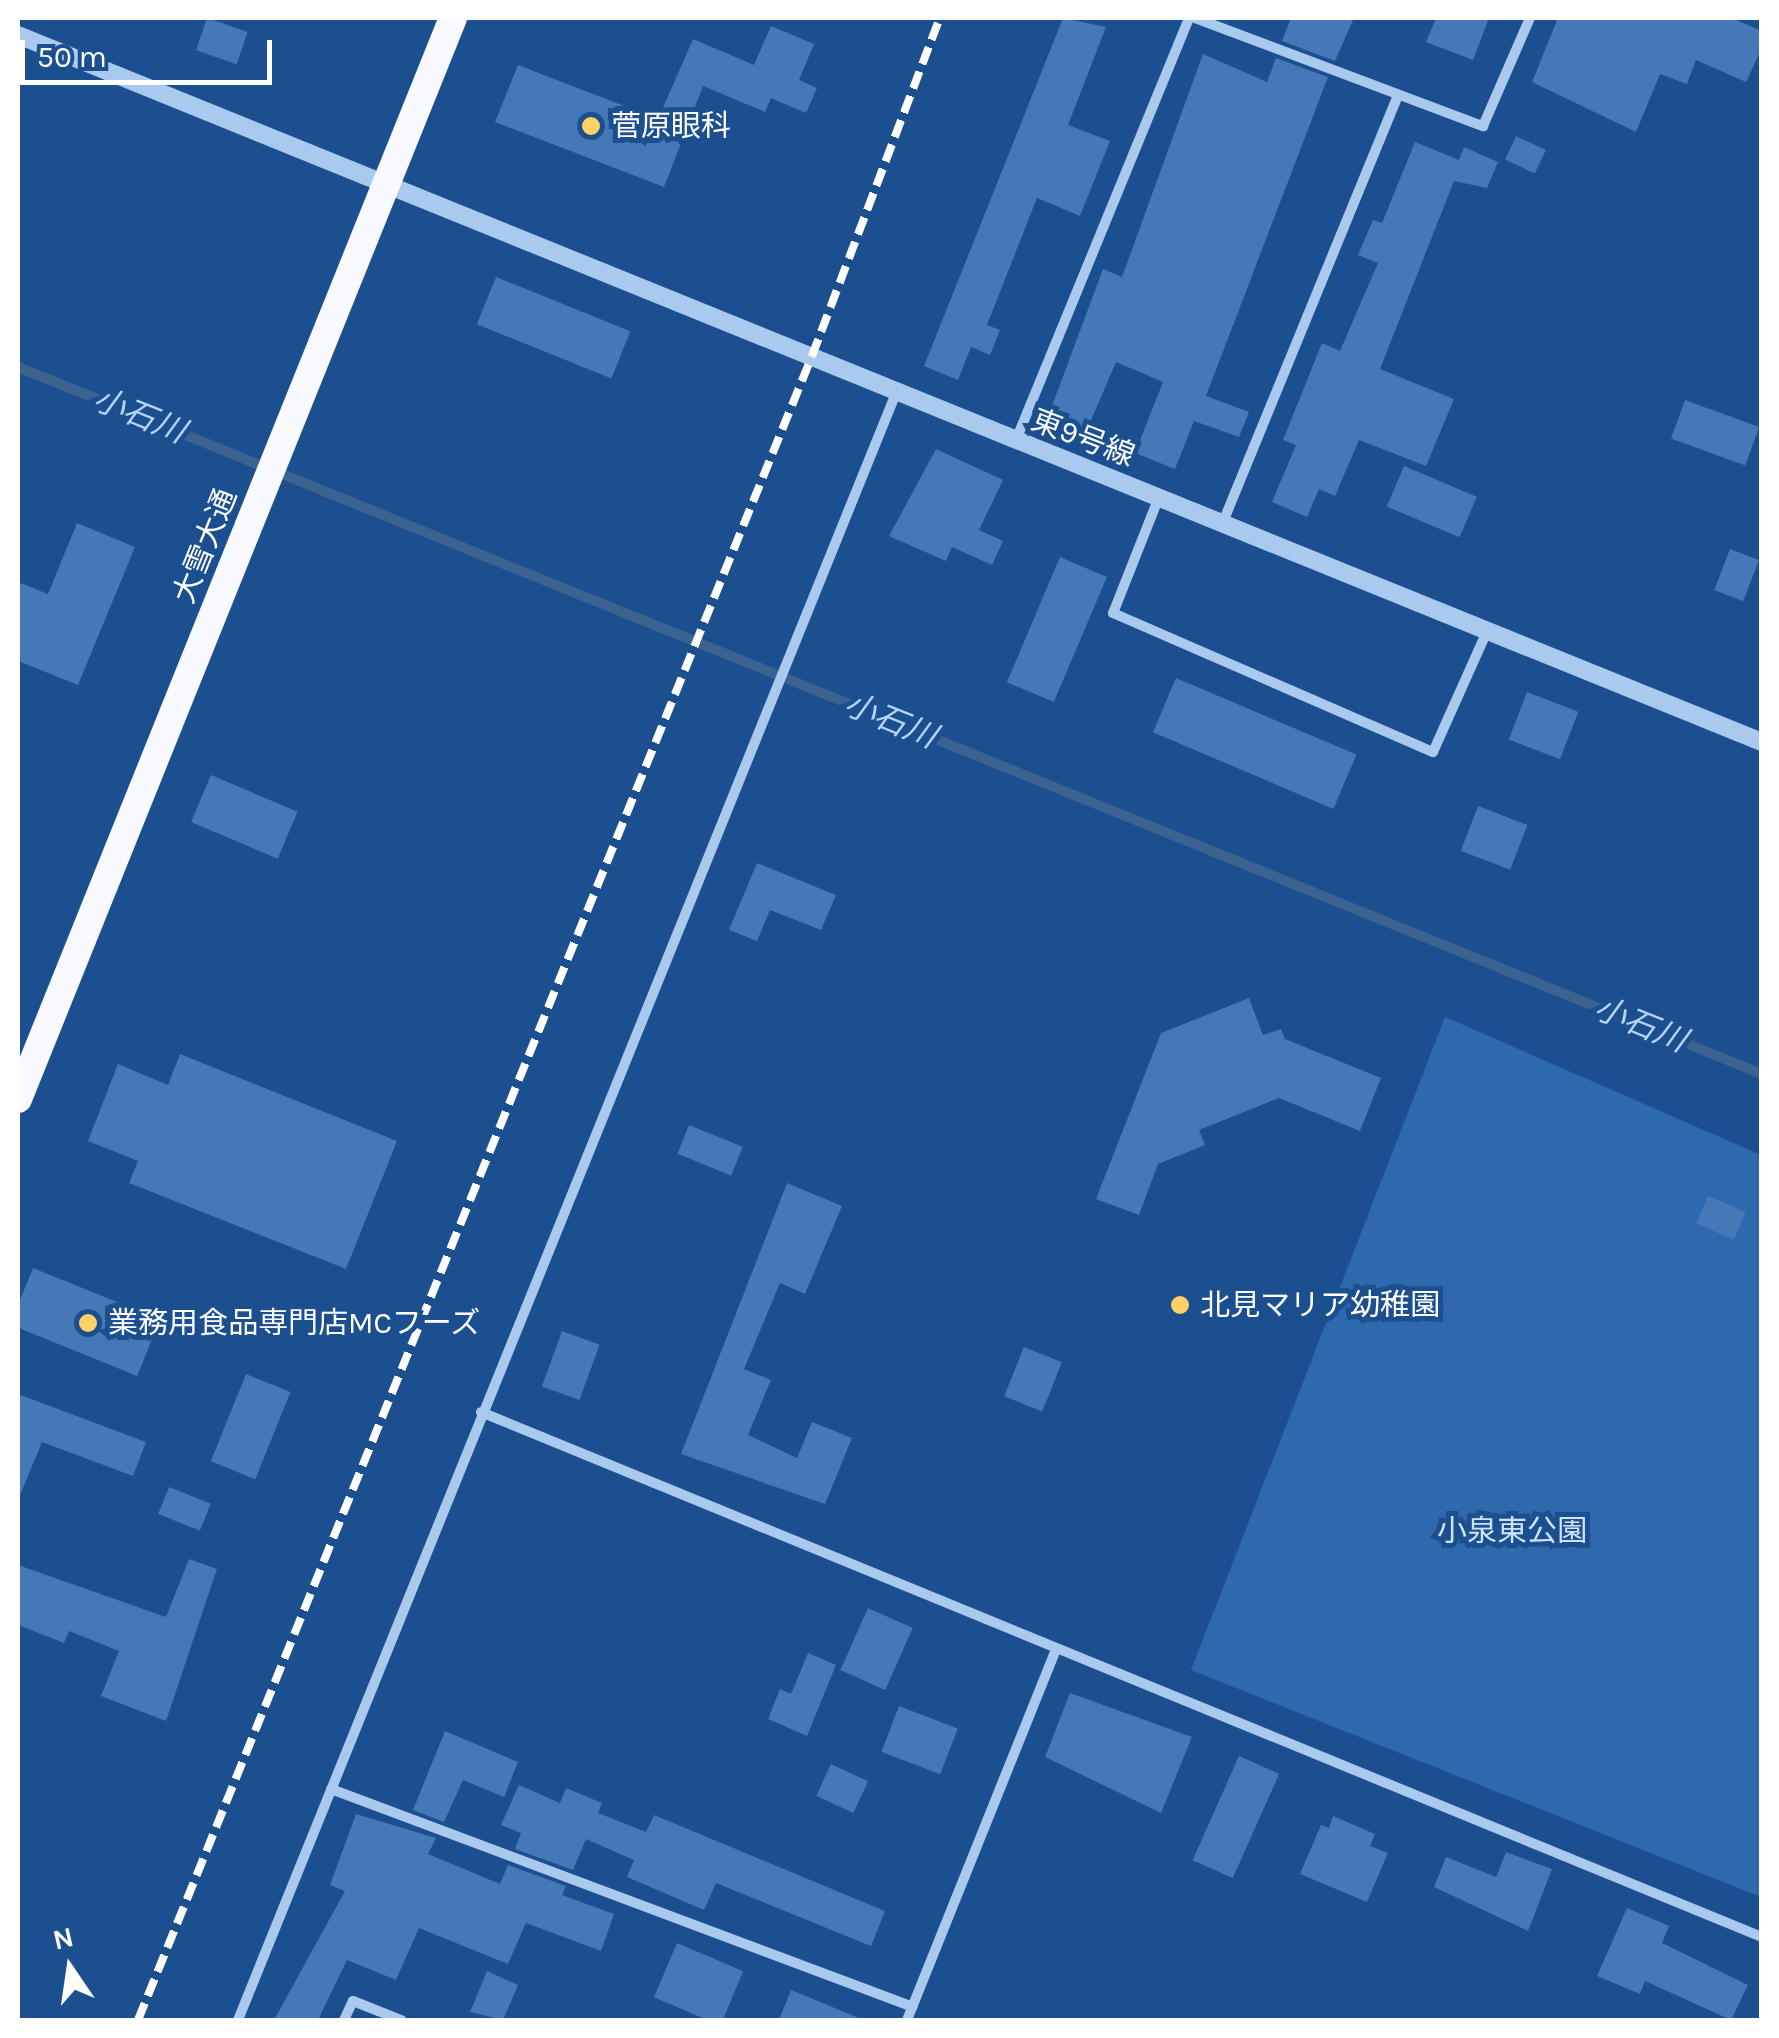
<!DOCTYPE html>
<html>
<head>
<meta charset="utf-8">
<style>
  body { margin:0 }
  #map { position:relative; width:1779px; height:2038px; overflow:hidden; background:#1b4f8f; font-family:Karla,"Noto Sans JP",sans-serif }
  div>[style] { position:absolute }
  .green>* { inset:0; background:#2e69ad }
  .stream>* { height:10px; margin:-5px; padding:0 5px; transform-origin:5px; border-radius:5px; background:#3c6290 }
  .building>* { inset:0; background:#4478b7; transform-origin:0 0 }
  .minor>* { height:10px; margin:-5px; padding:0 5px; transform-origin:5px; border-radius:5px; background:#a9c9ee }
  .tertiary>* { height:18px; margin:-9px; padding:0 9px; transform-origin:9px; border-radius:9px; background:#a9c9ee }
  .trunk>* { height:28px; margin:-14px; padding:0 14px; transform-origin:14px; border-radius:14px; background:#f8faff }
  .rail>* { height:8px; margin-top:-4px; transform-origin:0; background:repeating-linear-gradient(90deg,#fff 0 18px,transparent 0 26px) }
  .dots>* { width:28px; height:28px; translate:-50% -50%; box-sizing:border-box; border:5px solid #1b4f8f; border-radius:50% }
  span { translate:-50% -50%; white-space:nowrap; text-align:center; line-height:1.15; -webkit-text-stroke:10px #1b4f8f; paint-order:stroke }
  .poi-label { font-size:30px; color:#fff }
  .left { translate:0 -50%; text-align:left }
  .street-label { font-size:30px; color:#fff }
  .park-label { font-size:30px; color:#cfe3fa }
  .water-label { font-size:32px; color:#b5d3f5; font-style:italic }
  .frame { position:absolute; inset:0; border:20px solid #fff; pointer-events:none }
  .north { position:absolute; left:20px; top:1918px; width:100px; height:100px; -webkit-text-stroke:8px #1b4f8f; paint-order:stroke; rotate:347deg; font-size:28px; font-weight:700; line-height:40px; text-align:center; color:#fff }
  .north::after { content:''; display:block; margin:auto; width:35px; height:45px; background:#fff; clip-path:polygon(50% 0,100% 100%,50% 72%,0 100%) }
  .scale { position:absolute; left:20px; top:40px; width:252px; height:45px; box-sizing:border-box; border:5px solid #fff; border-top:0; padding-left:12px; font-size:30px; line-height:35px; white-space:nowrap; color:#fff; -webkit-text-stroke:8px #1b4f8f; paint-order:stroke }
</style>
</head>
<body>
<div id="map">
  <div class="green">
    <div style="clip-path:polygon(1445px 1017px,1761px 1155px,1761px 1897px,1191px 1670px)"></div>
  </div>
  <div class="stream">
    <div style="left:18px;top:367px;width:1882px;rotate:22.07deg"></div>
  </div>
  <div class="building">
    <div style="left:207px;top:18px;width:43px;height:34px;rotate:19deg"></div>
    <div style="clip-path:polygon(1063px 18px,1106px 27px,1068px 125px,1110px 141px,1080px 216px,1037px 198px,987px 325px,1000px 330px,990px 355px,971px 347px,958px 380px,924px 366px)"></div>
    <div style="clip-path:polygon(1291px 18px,1354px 18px,1335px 61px,1282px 41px)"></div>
    <div style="clip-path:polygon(1436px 18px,1489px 18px,1473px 60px,1426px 42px)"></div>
    <div style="clip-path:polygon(1558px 18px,1736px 20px,1762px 31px,1762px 48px,1746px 82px,1696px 60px,1687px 84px,1660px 74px,1636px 132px,1532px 82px)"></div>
    <div style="clip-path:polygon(771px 26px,814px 44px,799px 80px,817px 88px,806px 113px,771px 98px,765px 112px,703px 86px,664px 187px,495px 122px,518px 65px,658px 119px,693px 39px,754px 65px)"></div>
    <div style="clip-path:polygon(1203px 54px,1267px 82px,1276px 58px,1328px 77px,1206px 396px,1249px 412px,1239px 437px,1194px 421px,1175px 469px,1135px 453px,1163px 382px,1116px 362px,1087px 430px,1049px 414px,1103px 269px,1122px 277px)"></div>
    <div style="left:1516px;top:136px;width:33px;height:26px;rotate:25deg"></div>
    <div style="clip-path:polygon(1415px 142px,1459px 160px,1464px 147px,1498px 162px,1487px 188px,1454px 181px,1380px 369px,1454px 399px,1426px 466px,1359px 440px,1335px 496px,1319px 489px,1307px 517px,1272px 502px,1296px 445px,1283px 440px,1322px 343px,1340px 351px,1378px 263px,1358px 255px,1373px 220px,1382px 223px)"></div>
    <div style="left:496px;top:277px;width:145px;height:51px;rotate:22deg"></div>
    <div style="left:1685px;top:400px;width:79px;height:41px;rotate:20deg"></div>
    <div style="clip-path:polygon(936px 449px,1003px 480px,979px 530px,1003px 541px,992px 565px,952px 547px,946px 561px,889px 536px)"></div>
    <div style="left:1404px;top:466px;width:79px;height:44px;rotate:23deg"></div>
    <div style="clip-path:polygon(77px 523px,135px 547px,78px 685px,18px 661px,18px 582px,48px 594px)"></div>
    <div style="left:1730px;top:549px;width:31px;height:44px;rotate:21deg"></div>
    <div style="left:1060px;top:557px;width:51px;height:136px;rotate:23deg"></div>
    <div style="left:1176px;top:678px;width:196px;height:59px;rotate:23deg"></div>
    <div style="left:1527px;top:692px;width:55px;height:51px;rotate:21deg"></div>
    <div style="left:211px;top:775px;width:94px;height:51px;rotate:23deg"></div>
    <div style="left:1478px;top:806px;width:53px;height:48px;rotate:21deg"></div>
    <div style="clip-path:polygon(757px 863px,836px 895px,821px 930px,770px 910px,757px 941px,729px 930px)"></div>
    <div style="clip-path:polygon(1249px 998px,1263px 1035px,1281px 1029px,1285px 1039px,1381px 1078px,1360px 1131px,1279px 1098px,1199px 1130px,1205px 1145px,1158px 1164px,1139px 1215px,1096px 1199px,1161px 1033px)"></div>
    <div style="clip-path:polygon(180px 1054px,397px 1141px,346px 1269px,129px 1183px,138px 1161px,88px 1141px,118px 1064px,168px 1085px)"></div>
    <div style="left:689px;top:1125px;width:58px;height:31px;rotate:22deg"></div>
    <div style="clip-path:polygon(787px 1183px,842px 1206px,805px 1294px,780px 1283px,744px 1369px,771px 1380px,748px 1435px,797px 1458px,812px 1422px,852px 1438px,825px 1504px,681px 1454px)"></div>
    <div style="left:1708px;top:1196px;width:41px;height:30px;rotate:23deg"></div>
    <div style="left:33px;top:1268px;width:137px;height:61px;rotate:22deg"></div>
    <div style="left:562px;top:1331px;width:40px;height:59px;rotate:20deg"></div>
    <div style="left:1024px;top:1347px;width:41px;height:53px;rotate:22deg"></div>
    <div style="left:246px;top:1374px;width:48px;height:94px;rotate:22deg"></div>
    <div style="clip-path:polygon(18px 1394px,146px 1442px,133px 1476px,42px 1442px,18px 1500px)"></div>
    <div style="left:169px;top:1487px;width:45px;height:29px;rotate:22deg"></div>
    <div style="clip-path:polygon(189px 1559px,217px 1569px,166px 1721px,101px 1696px,119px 1651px,69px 1631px,64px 1643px,18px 1625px,18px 1565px,166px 1617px)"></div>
    <div style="left:868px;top:1608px;width:49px;height:68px;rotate:24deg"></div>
    <div style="clip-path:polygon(808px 1653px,836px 1665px,807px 1736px,768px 1719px,780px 1689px,791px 1694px)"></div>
    <div style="clip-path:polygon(1070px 1693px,1192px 1737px,1161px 1813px,1045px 1757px)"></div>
    <div style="left:899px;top:1706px;width:63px;height:49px;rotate:21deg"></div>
    <div style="clip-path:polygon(445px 1731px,518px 1762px,504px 1797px,463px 1780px,444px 1822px,413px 1810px)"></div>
    <div style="left:1239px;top:1756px;width:44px;height:114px;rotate:24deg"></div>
    <div style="left:831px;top:1764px;width:41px;height:35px;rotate:25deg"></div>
    <div style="clip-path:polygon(519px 1785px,560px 1803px,566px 1788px,602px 1803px,598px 1813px,646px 1832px,654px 1815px,885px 1911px,871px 1946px,716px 1883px,704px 1910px,627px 1877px,634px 1860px,586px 1839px,573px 1870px,515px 1849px,521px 1833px,501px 1825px)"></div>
    <div style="clip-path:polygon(356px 1814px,436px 1838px,428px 1854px,500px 1884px,508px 1865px,566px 1886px,562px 1895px,614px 1914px,601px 1951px,526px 1923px,508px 1964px,419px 1928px,396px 1980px,347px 1960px,318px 2020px,274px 2020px,345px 1891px,330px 1885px)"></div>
    <div style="clip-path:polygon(1333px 1816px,1375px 1834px,1370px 1846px,1388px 1853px,1367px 1902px,1300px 1874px,1321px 1825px,1329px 1828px)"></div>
    <div style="clip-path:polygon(1506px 1852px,1552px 1869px,1528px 1931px,1434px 1887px,1446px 1857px,1496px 1877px)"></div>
    <div style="clip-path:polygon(1627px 1908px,1669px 1926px,1662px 1943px,1748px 1985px,1731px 2020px,1645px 1981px,1640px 1994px,1597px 1976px)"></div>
    <div style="left:677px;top:1943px;width:72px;height:59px;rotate:23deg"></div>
    <div style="clip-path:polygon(487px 1971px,518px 1985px,503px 2020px,470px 2012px)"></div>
    <div style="clip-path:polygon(791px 1990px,864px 2020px,779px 2020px)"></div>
  </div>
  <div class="minor">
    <div style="left:1195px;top:18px;width:308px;rotate:20.6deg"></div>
    <div style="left:1483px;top:126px;width:118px;rotate:-66.5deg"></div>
    <div style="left:1016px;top:440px;width:456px;rotate:-67.7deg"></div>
    <div style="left:1159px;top:497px;width:125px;rotate:111.6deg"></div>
    <div style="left:1113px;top:613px;width:349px;rotate:23.5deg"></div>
    <div style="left:1433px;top:752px;width:133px;rotate:-65.9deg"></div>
    <div style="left:1223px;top:522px;width:461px;rotate:-67.7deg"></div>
    <div style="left:481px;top:1412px;width:1384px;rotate:22.29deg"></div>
    <div style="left:331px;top:1789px;width:621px;rotate:20.53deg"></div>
    <div style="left:238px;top:2020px;width:1755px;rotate:-67.98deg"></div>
    <div style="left:344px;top:2020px;width:21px;rotate:-65deg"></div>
    <div style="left:353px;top:2001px;width:52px;rotate:21.6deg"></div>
    <div style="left:907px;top:2020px;width:400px;rotate:-68.1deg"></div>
  </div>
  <div class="tertiary">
    <div style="left:18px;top:35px;width:1882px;rotate:22.07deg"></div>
  </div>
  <div class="trunk">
    <div style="left:18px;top:1099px;width:1165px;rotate:-68.08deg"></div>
  </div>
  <div class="rail">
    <div style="left:138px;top:2020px;width:1795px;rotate:-67.95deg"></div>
    <div style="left:812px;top:356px;width:361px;rotate:-69.3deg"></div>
  </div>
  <div class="dots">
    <div style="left:591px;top:126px;background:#ffd166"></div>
    <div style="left:1180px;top:1305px;background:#ffd166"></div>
    <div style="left:88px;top:1323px;background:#ffd166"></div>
  </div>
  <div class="poi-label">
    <span class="left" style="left:611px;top:126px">菅原眼科</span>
    <span class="left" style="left:1200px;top:1305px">北見マリア幼稚園</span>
    <span class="left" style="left:108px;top:1323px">業務用食品専門店MCフーズ</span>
  </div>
  <div class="street-label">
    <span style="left:1083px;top:438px;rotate:21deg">東9号線</span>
    <span style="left:205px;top:546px;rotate:-68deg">大雪大通</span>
  </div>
  <div class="park-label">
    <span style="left:1512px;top:1531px">小泉東公園</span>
  </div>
  <div class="water-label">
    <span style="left:139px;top:416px;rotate:22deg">小石川</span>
    <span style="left:890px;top:721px;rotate:22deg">小石川</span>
    <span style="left:1640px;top:1025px;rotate:22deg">小石川</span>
  </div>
  <div class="frame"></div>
  <div class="north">N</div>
  <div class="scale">50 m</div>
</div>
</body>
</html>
